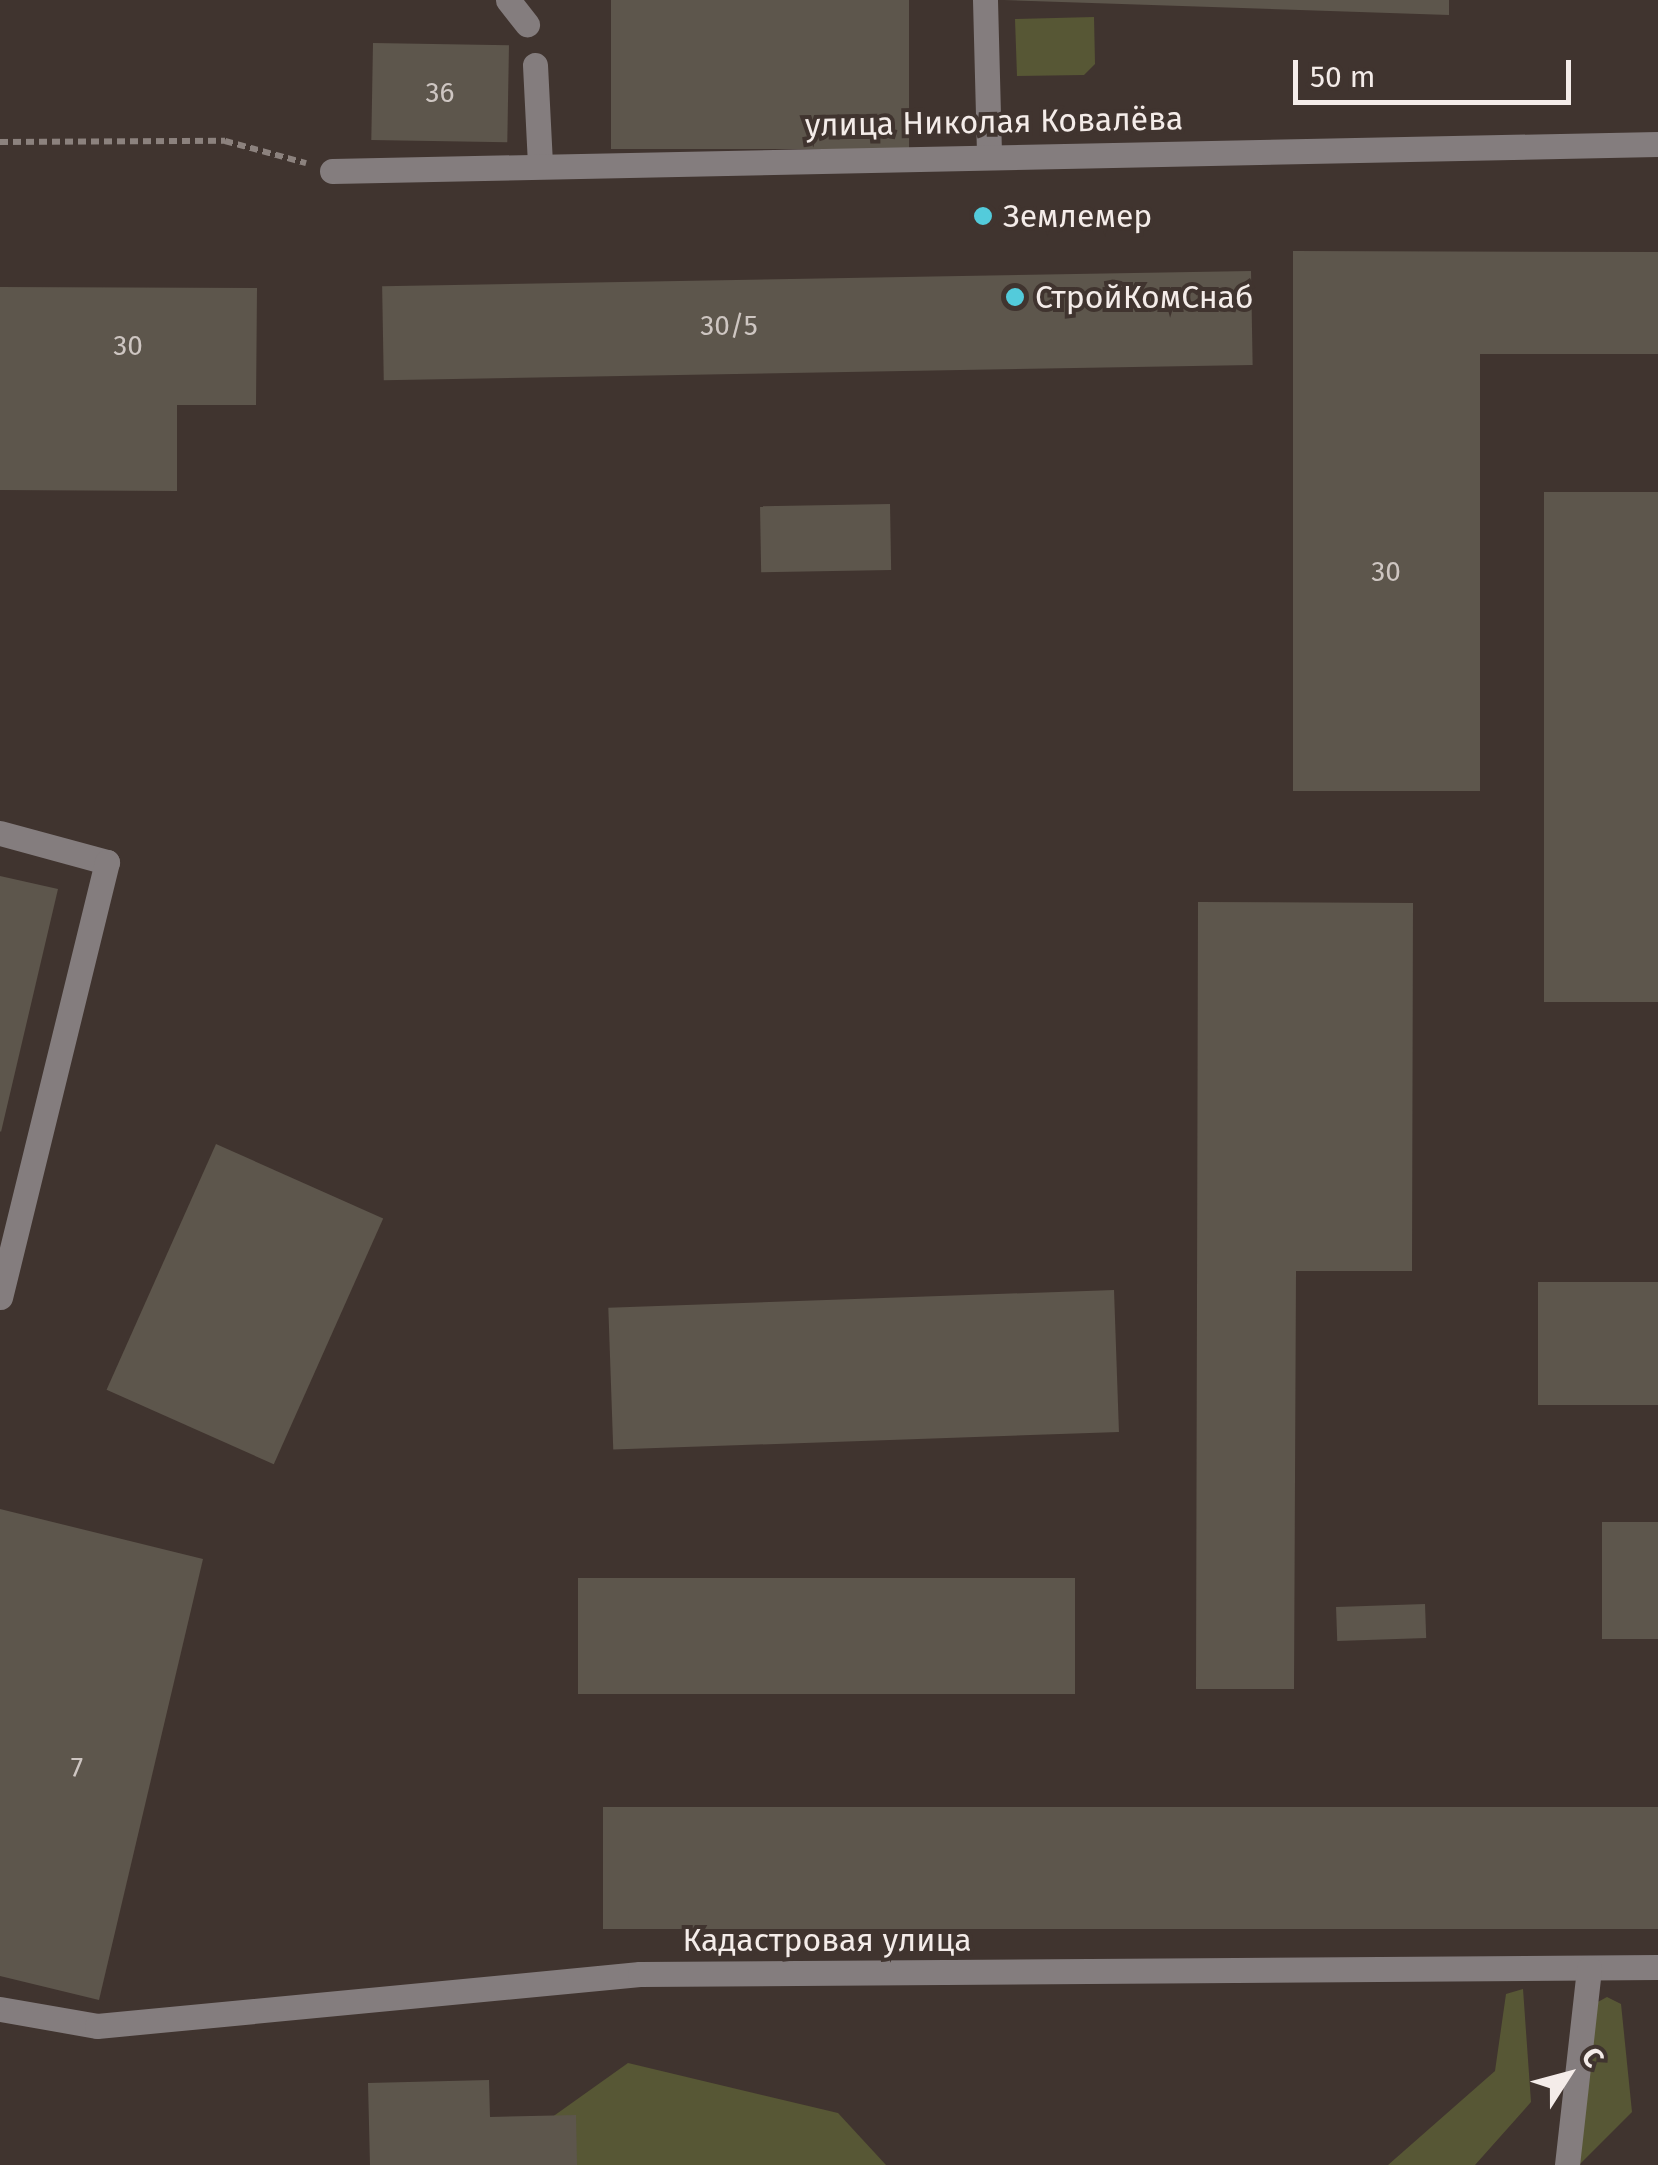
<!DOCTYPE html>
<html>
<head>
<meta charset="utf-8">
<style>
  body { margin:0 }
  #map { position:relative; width:1658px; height:2165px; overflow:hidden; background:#40342f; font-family:"Fira Sans",sans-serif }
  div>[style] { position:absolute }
  .green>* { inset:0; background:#575735 }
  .building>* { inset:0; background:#5d564c; transform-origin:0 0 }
  .path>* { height:6px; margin-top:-3px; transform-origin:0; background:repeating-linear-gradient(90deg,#8c827e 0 8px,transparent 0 13px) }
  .minor>* { height:25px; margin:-12.5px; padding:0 12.5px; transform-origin:12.5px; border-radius:12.5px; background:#847d7e }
  .dots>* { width:28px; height:28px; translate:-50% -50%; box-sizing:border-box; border:5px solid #40342f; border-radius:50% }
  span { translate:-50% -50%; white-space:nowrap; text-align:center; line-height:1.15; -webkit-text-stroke:8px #40342f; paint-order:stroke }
  .number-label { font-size:28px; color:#cec6c2 }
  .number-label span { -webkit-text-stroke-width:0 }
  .street-label { font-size:32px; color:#f4ece9 }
  .poi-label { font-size:32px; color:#f4ece9 }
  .left { translate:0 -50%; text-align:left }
  .north { position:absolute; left:1518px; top:2025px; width:100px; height:100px; -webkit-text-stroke:8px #40342f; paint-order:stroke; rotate:54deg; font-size:28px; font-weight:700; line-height:40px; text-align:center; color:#f4ece9 }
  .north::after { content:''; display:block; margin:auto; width:35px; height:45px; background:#f4ece9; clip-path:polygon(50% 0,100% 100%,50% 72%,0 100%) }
  .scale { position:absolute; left:1293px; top:60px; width:278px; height:45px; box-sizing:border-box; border:5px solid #f4ece9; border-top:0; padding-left:12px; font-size:30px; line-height:35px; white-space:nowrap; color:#f4ece9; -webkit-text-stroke:8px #40342f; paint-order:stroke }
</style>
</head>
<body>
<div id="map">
  <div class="green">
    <div style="clip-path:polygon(1094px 17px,1095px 64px,1084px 75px,1017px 76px,1015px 19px)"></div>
    <div style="clip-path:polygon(1523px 1989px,1531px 2102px,1475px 2165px,1388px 2165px,1495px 2071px,1506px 1994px)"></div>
    <div style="clip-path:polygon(1607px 1997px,1621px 2004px,1632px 2112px,1579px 2165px,1594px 2004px)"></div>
    <div style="clip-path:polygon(628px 2063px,838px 2113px,886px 2165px,485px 2165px)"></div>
  </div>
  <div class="building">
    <div style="left:611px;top:0;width:298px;height:149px"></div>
    <div style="clip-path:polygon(1004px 0,1449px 0,1449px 15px)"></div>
    <div style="left:373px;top:43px;width:136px;height:97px;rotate:1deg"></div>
    <div style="clip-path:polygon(1293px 251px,1658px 252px,1658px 354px,1480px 354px,1480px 791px,1293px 791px)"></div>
    <div style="left:1251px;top:271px;width:94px;height:869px;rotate:89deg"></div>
    <div style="clip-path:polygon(0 287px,257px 288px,256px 405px,177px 405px,177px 491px,0 490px)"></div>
    <div style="left:1544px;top:492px;width:114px;height:510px"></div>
    <div style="left:890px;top:504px;width:66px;height:130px;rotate:89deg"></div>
    <div style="clip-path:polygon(0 876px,58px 889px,1px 1132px,0 1131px)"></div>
    <div style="clip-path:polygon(1198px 902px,1413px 903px,1412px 1271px,1296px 1271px,1294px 1689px,1196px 1689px)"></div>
    <div style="left:216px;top:1144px;width:183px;height:269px;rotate:24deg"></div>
    <div style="left:1658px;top:1282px;width:123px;height:120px;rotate:90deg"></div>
    <div style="left:1114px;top:1290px;width:142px;height:506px;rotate:88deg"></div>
    <div style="clip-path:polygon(0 1509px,203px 1559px,99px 2000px,0 1976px)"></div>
    <div style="left:1602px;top:1522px;width:56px;height:117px"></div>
    <div style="left:1075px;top:1578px;width:116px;height:497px;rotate:90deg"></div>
    <div style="left:1425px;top:1604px;width:34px;height:89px;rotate:88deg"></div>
    <div style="left:603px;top:1807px;width:1055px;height:122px"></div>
    <div style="clip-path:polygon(489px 2080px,490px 2117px,576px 2115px,577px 2165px,370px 2165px,368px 2083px)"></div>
  </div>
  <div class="path">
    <div style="left:0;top:142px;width:225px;rotate:-0.3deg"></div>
    <div style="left:225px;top:141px;width:84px;rotate:15.2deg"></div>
  </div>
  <div class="minor">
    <div style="left:508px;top:0;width:31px;rotate:52deg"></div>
    <div style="left:985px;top:0;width:155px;rotate:88.5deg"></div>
    <div style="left:535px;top:65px;width:100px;rotate:87.1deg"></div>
    <div style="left:332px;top:171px;width:1326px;rotate:-1.17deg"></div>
    <div style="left:0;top:833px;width:111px;rotate:15.2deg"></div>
    <div style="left:107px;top:862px;width:448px;rotate:103.8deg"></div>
    <div style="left:0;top:2009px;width:98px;rotate:9.9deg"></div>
    <div style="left:97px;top:2026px;width:545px;rotate:-5.47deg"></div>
    <div style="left:640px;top:1974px;width:1018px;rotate:-0.39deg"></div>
    <div style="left:1567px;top:2165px;width:198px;rotate:-83.6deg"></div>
  </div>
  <div class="dots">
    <div style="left:983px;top:216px;background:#53cbdb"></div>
    <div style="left:1015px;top:297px;background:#53cbdb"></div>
  </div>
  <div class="number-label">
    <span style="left:440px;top:93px">36</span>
    <span style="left:729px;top:326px">30/5</span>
    <span style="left:128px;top:346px">30</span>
    <span style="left:1386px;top:572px">30</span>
    <span style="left:77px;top:1768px">7</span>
  </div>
  <div class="street-label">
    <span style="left:994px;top:122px;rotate:-1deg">улица Николая Ковалёва</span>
    <span style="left:827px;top:1940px">Кадастровая улица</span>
  </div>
  <div class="poi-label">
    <span class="left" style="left:1003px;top:216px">Землемер</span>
    <span class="left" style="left:1035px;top:297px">СтройКомСнаб</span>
  </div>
  <div class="north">С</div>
  <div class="scale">50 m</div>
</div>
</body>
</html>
